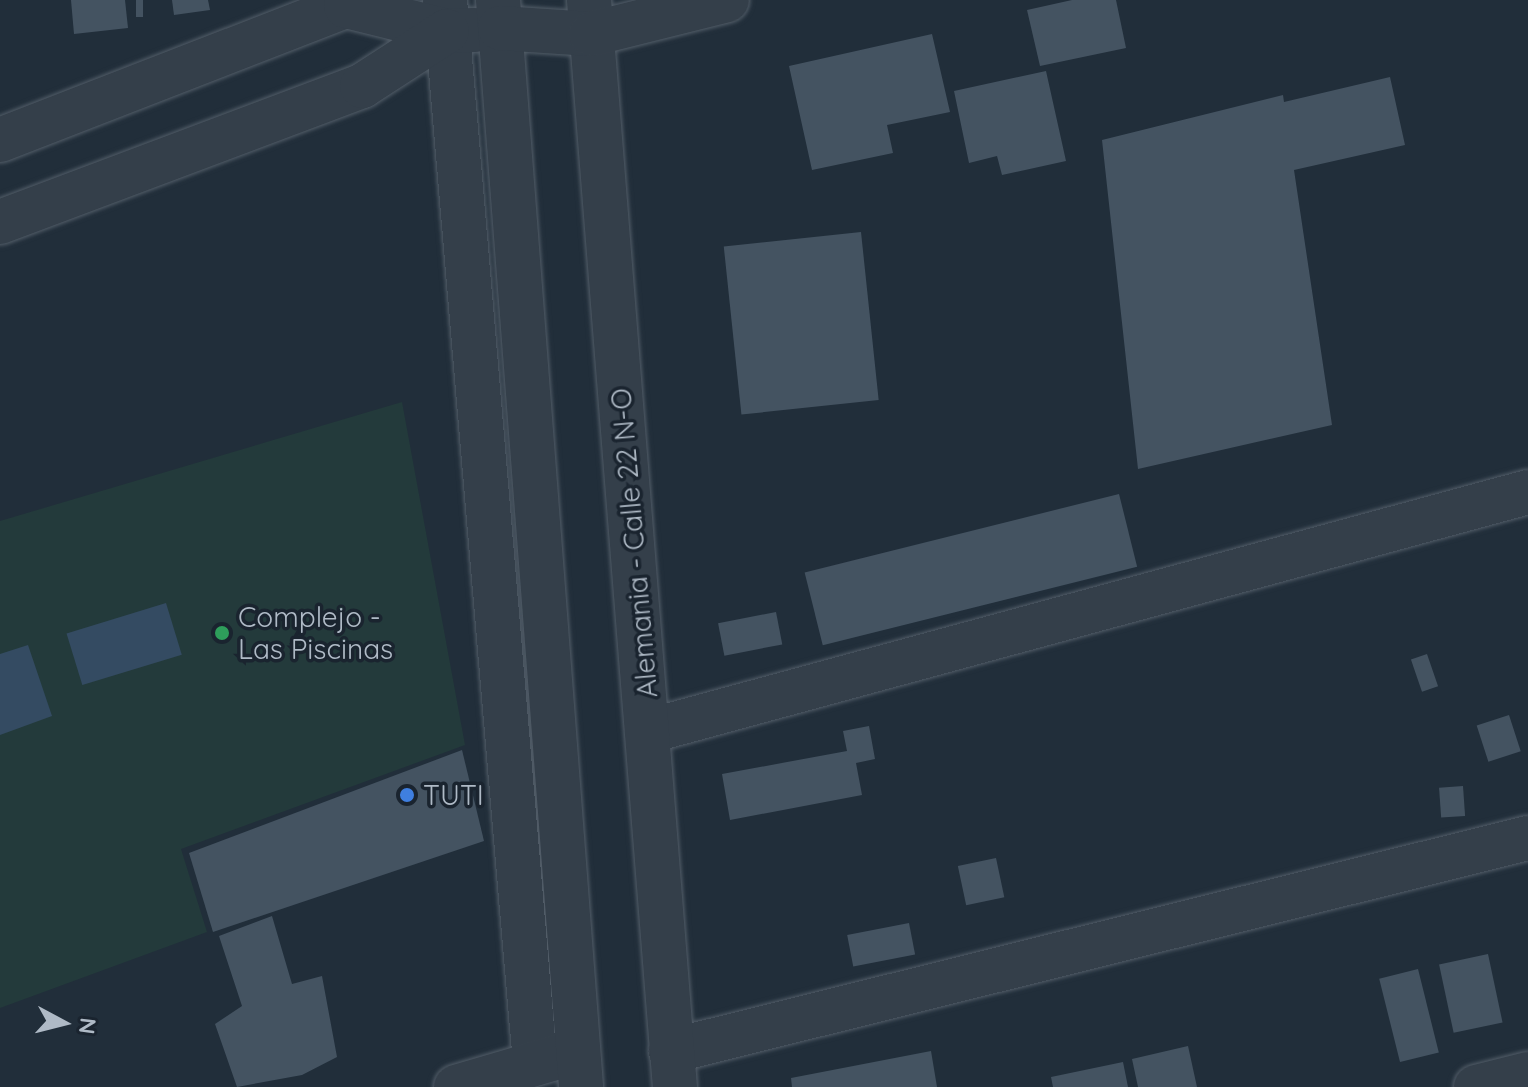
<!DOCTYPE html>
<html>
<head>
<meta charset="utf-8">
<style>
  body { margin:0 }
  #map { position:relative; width:1528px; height:1087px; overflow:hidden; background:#212e3a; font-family:Quicksand,sans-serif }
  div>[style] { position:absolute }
  .green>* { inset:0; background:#233a3b }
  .water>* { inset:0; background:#344b62; transform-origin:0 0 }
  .building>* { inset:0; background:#445361; transform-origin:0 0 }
  .roads { filter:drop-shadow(0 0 2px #525d68) drop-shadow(0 0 2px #525d68) }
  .minor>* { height:44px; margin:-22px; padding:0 22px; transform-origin:22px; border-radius:22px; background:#343f4a }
  .tertiary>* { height:44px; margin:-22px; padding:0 22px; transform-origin:22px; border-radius:22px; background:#343f4a }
  .dots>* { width:22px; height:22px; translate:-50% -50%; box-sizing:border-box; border:4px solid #1a242f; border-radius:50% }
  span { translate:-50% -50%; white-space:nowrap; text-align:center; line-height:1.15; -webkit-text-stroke:7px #1a242f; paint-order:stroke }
  .street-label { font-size:28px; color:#afbac6 }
  .poi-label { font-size:28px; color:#afbac6 }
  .left { translate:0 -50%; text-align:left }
  .north { position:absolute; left:24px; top:983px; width:80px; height:80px; -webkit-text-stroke:6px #1a242f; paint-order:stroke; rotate:97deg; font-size:22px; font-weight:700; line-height:32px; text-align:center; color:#afbac6 }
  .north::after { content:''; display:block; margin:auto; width:28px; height:36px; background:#afbac6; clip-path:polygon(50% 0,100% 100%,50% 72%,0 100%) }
</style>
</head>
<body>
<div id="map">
  <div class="green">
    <div style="clip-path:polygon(402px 402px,465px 745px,181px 849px,207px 932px,0 1008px,0 521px)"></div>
  </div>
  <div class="water">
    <div style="left:166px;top:603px;width:54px;height:104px;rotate:73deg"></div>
    <div style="clip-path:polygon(28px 645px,52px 716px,0 735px,0 654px)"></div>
  </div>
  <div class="building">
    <div style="clip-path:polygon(71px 0,125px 0,128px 28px,74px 34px)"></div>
    <div style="left:136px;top:0;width:7px;height:17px"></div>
    <div style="clip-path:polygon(172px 0,208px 0,210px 10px,174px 15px)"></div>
    <div style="clip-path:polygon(1072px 0,1116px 0,1126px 48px,1040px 66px,1027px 10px)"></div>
    <div style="clip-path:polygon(932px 34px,950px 112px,887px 125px,893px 153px,812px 170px,789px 66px)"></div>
    <div style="clip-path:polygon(1046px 71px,1066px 161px,1002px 175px,997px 156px,969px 163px,954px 91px)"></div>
    <div style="clip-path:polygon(1390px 77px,1405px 145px,1294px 170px,1332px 425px,1138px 469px,1102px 140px,1283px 95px,1284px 102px)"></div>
    <div style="left:861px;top:232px;width:169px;height:138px;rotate:84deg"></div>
    <div style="left:1119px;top:494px;width:75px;height:324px;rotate:76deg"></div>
    <div style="left:776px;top:612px;width:33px;height:59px;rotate:79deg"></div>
    <div style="left:1427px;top:654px;width:34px;height:17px;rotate:71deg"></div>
    <div style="left:1509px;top:715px;width:38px;height:34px;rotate:72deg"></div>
    <div style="clip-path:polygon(869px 726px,875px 759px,856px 763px,862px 795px,730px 820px,722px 774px,847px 751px,843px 731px)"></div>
    <div style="clip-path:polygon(462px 750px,484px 841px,213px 932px,189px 853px)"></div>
    <div style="left:1463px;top:786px;width:30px;height:24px;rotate:86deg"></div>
    <div style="left:996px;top:858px;width:40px;height:39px;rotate:78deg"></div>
    <div style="clip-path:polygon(272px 916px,292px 984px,322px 976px,337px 1057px,302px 1075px,237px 1087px,215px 1024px,242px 1006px,219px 936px)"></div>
    <div style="left:909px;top:923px;width:32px;height:63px;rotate:79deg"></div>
    <div style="left:1488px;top:954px;width:70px;height:50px;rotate:78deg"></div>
    <div style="left:1418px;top:969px;width:86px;height:40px;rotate:76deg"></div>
    <div style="clip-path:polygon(1188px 1046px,1197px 1087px,1138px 1087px,1132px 1059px)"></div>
    <div style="clip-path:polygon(931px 1051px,937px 1087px,792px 1087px,791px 1078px)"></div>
    <div style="clip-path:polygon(1123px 1062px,1128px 1087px,1053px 1087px,1051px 1077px)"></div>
  </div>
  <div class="roads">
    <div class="minor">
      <div style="left:445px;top:0;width:1067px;rotate:85.16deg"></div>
      <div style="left:0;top:140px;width:371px;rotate:-21.2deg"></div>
      <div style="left:346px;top:6px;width:104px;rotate:13.9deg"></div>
      <div style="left:447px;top:31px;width:27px;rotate:-2deg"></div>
      <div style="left:0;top:222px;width:387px;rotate:-20.6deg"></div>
      <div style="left:362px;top:86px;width:101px;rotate:-32.9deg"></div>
      <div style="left:649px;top:731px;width:911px;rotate:-15.21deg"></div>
      <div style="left:671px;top:1051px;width:883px;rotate:-13.96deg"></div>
      <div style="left:456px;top:1087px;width:110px;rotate:-16.3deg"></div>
      <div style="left:1476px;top:1087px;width:54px;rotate:-14deg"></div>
    </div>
    <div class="tertiary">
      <div style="left:498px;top:0;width:1090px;rotate:85.63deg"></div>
      <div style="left:589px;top:0;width:1090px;rotate:85.48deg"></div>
      <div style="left:500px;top:28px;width:91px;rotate:3.8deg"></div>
      <div style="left:591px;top:34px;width:140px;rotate:-14deg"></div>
    </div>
  </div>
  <div class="dots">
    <div style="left:222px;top:633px;background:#2e9e5b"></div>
    <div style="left:407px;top:795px;background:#3f7fe0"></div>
  </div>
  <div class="street-label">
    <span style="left:634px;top:543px;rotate:-95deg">Alemania - Calle 22 N-O</span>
  </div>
  <div class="poi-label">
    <span class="left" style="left:238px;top:633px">Complejo -<br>Las Piscinas</span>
    <span class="left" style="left:423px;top:795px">TUTI</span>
  </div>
  <div class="north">N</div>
</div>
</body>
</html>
